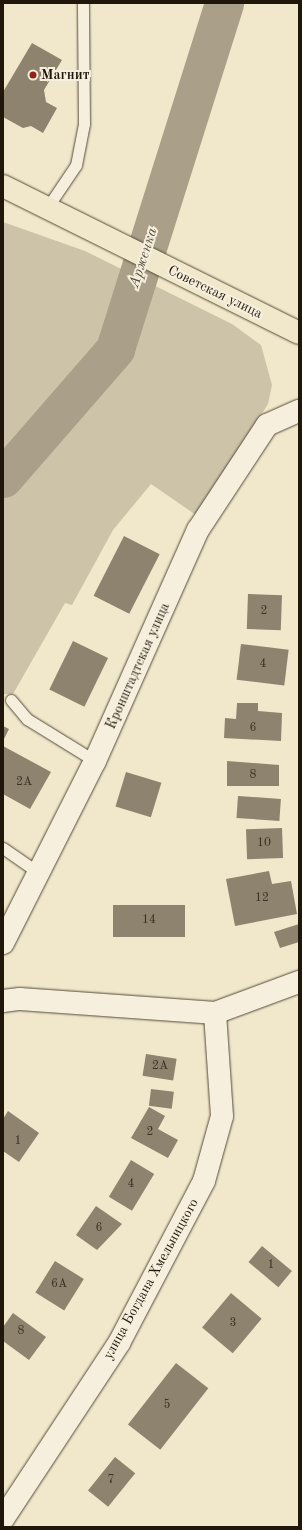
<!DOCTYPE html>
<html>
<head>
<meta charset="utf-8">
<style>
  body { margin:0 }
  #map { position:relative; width:302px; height:1530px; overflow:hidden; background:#f1e7ca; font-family:"Old Standard TT",serif }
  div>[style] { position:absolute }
  .green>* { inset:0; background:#cdc3a9 }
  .river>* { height:39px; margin:-19.5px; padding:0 19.5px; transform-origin:19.5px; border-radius:19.5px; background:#aaa089 }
  .building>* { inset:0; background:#8d836e; transform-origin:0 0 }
  .roads { filter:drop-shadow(0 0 1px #544a3a) drop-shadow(0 0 1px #544a3a) }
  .lane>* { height:11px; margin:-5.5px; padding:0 5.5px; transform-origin:5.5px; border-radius:5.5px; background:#f6efdd }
  .street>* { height:22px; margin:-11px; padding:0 11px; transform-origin:11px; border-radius:11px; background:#f6efdd }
  .primary>* { height:22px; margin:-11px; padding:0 11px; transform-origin:11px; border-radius:11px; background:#f1e7ca }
  .dots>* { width:11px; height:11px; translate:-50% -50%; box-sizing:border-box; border:2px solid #f6efdd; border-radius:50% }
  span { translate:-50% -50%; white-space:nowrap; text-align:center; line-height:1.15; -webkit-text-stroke:4px #f6efdd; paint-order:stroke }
  .number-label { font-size:12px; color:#3b3123 }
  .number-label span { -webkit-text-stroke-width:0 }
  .poi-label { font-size:14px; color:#20160a; font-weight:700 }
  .left { translate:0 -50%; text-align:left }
  .street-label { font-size:14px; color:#20160a }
  .water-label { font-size:15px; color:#574d3d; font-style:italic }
  .frame { position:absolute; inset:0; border:4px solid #20160a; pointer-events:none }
</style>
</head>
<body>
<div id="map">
  <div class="green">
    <div style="clip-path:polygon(3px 222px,85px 251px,232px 324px,261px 345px,272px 385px,268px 404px,196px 515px,151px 484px,113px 530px,72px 605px,65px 603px,13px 694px,3px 694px)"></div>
  </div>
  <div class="river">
    <div style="left:3px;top:478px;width:171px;rotate:-49deg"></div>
    <div style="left:115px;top:349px;width:363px;rotate:-72.5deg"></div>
  </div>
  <div class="building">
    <div style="clip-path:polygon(32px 43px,62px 60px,44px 90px,46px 102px,57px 108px,43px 133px,31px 126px,23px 128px,3px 117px,3px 92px)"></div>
    <div style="left:124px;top:536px;width:40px;height:67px;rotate:27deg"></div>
    <div style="left:248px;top:594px;width:34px;height:35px;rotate:2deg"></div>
    <div style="left:73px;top:641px;width:39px;height:54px;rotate:26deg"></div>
    <div style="left:241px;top:644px;width:48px;height:36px;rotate:7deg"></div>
    <div style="clip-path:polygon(237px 703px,258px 703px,258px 711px,282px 713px,281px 741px,224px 738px,225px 718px,236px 719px)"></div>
    <div style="clip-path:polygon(3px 726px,9px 729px,3px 741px)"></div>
    <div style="clip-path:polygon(3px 746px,51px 772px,30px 809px,3px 794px)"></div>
    <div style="clip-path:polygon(227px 761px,279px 765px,279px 786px,227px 786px)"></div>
    <div style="left:126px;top:772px;width:37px;height:36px;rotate:17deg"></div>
    <div style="left:238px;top:796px;width:43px;height:22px;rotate:4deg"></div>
    <div style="left:282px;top:828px;width:30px;height:36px;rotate:88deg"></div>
    <div style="clip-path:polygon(269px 871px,272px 884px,291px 881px,297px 914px,235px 926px,226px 879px)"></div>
    <div style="left:113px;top:905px;width:72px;height:32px"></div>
    <div style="clip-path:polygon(299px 924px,299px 942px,280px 948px,274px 932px)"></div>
    <div style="left:146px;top:1054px;width:31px;height:22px;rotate:9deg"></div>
    <div style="left:151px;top:1089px;width:23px;height:17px;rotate:7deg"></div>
    <div style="clip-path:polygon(149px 1107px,165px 1116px,158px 1129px,178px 1140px,168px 1158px,131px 1138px)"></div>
    <div style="clip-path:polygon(8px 1111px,39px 1133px,19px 1162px,3px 1151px,3px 1119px)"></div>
    <div style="left:131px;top:1160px;width:27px;height:43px;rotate:31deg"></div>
    <div style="clip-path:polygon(96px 1206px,122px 1224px,97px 1250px,76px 1235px)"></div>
    <div style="left:262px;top:1246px;width:39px;height:21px;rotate:40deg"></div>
    <div style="left:55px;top:1261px;width:34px;height:37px;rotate:32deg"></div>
    <div style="left:231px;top:1293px;width:40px;height:45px;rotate:40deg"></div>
    <div style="clip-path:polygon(13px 1313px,46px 1337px,29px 1360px,3px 1341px,3px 1327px)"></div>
    <div style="left:176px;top:1363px;width:41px;height:78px;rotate:38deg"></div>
    <div style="left:115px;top:1457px;width:26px;height:43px;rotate:39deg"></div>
  </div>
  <div class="roads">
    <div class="lane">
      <div style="left:47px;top:208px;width:52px;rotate:-56deg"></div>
      <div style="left:76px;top:165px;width:42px;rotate:-79deg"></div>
      <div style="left:84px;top:124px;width:121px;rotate:-90.5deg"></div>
      <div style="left:11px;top:700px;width:25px;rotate:50deg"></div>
      <div style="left:27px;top:719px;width:80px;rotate:31.7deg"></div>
      <div style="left:3px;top:848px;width:44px;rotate:34.8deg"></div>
    </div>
    <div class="street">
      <div style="left:3px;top:943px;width:204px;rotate:-63.2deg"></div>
      <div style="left:95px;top:761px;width:253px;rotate:-66deg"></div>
      <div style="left:198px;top:530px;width:126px;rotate:-56.7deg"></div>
      <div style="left:267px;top:425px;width:35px;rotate:-24deg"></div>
      <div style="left:3px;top:1001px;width:17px;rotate:-7deg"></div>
      <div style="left:20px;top:999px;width:196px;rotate:4.1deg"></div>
      <div style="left:215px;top:1013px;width:90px;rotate:-20.3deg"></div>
      <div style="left:3px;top:1519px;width:211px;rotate:-56.6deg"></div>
      <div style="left:119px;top:1343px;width:183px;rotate:-62.3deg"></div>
      <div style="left:204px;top:1181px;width:67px;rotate:-74.5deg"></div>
      <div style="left:222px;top:1116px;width:103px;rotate:-93.9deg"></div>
    </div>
    <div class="primary">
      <div style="left:3px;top:186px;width:330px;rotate:26.4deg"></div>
    </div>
  </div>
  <div class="dots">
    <div style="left:33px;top:75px;background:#8f2418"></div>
  </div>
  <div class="number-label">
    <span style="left:264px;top:612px">2</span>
    <span style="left:263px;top:665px">4</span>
    <span style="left:253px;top:729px">6</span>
    <span style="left:253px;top:776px">8</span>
    <span style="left:24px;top:783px">2А</span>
    <span style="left:264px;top:844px">10</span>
    <span style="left:262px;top:899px">12</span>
    <span style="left:149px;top:921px">14</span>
    <span style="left:160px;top:1067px">2А</span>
    <span style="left:150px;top:1133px">2</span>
    <span style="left:18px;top:1142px">1</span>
    <span style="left:131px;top:1185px">4</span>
    <span style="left:99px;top:1229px">6</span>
    <span style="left:271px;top:1266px">1</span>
    <span style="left:59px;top:1285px">6А</span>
    <span style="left:233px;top:1324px">3</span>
    <span style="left:21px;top:1332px">8</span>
    <span style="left:167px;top:1406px">5</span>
    <span style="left:111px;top:1481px">7</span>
  </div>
  <div class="poi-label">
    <span class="left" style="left:41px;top:75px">Магнит</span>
  </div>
  <div class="street-label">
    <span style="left:215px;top:292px;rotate:26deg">Советская улица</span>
    <span style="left:138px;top:666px;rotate:-66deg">Кронштадтская улица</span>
    <span style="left:151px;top:1279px;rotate:-61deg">улица Богдана Хмельницкого</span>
  </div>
  <div class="water-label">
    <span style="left:144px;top:258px;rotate:-72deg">Арженка</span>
  </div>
  <div class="frame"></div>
</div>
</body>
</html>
